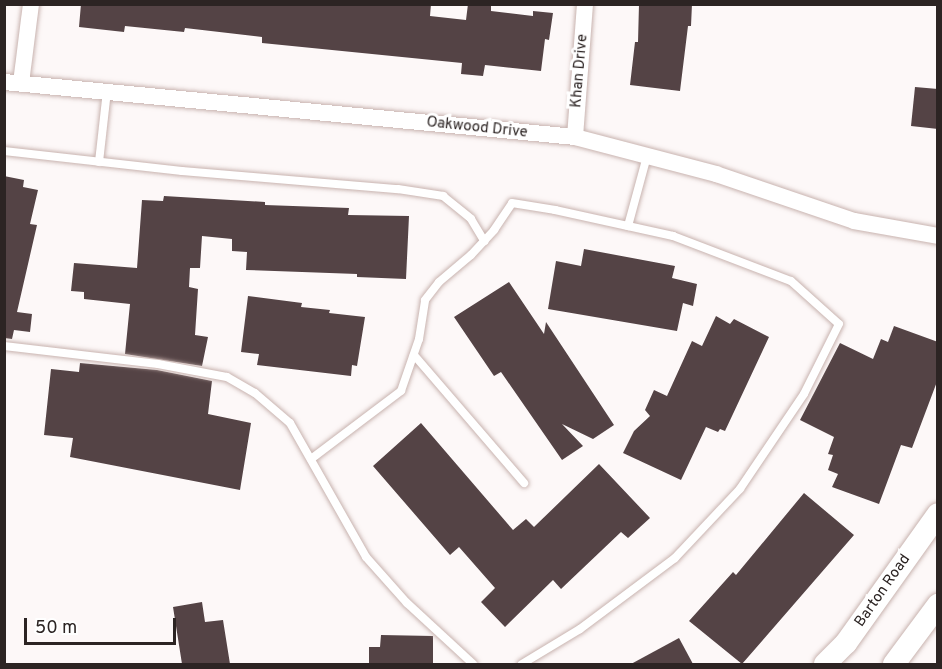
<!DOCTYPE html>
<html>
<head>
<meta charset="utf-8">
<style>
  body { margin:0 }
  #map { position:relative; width:942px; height:669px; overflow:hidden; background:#fdf8f8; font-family:Overpass,sans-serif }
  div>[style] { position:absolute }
  .building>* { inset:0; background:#544345 }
  .roads { filter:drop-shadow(0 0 2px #c8b3af) drop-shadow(0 0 2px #c8b3af) }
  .lane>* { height:8px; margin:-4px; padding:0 4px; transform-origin:4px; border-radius:4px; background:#fff }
  .street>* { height:16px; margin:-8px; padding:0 8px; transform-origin:8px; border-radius:8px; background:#fff }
  .secondary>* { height:22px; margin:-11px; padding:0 11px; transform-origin:11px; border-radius:11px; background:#fff }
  span { translate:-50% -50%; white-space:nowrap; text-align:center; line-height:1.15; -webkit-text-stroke:6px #fff; paint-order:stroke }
  .street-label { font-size:15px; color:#2c2423 }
  .frame { position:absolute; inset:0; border:6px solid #2c2423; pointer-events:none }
  .scale { position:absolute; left:24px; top:618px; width:152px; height:27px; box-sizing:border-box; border:3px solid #2c2423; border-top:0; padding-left:8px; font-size:18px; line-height:21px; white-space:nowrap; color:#2c2423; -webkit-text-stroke:4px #fff; paint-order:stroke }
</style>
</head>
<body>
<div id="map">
  <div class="building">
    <div style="clip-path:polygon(81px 4px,431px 4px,430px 16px,466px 20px,468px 4px,491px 6px,491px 11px,533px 16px,533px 11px,553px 13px,549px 40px,545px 39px,541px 71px,485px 65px,483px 76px,461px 74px,462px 63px,262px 43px,262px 37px,185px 28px,184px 32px,125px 26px,124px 32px,79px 27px)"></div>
    <div style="clip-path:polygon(639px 4px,692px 4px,691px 26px,688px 26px,680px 91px,630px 85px,635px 42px,638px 42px)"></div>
    <div style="clip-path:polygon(915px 87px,938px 89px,938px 129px,911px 126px)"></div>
    <div style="clip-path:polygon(4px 176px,24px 180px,23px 187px,38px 190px,30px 224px,37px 225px,17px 312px,32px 314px,30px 332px,14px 330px,12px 339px,4px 338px)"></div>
    <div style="clip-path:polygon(164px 196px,265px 202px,265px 205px,349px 208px,348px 215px,409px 216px,406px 279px,357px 277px,357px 274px,246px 270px,247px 252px,232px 251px,232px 239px,202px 236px,200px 268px,190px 268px,189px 287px,198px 289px,195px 335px,208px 337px,202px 366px,125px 354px,130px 304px,84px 299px,84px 292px,71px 291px,74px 263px,137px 268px,142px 200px,163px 201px)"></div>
    <div style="clip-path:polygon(584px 249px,675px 266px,672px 278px,697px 284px,693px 306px,683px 303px,677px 331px,548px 309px,556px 261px,581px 266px)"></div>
    <div style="clip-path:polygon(509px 282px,544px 334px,546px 322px,614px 425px,593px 439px,562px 424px,583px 446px,562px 460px,501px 372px,494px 376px,454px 317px)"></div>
    <div style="clip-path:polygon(248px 296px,302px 303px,301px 307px,330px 310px,329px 313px,365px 317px,357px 366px,352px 365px,351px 376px,257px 365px,259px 354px,241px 352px)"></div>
    <div style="clip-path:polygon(716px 316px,730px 324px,734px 319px,769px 337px,725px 431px,720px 429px,718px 432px,706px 427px,681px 480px,623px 453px,634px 431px,650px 416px,645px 410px,654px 390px,667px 396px,692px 341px,702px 346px)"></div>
    <div style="clip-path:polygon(894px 326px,938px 342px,938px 379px,912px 448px,901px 445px,879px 504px,832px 487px,838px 474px,828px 470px,833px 455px,828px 454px,834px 437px,800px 420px,840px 343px,873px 359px,881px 339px,888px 342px)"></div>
    <div style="clip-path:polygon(80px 363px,157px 370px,212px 381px,208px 414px,251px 423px,240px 490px,70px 457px,73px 438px,44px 435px,51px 369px,79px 372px)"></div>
    <div style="clip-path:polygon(421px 423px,513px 530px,526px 519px,534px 527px,599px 464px,650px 518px,628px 538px,621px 532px,561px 589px,553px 580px,505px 627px,481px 602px,495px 588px,459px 547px,450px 555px,373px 466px)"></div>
    <div style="clip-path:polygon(804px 493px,854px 535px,742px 664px,689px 621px,733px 572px,736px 575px)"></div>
    <div style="clip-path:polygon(202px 602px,205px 622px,223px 620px,230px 664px,182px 664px,173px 607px)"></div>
    <div style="clip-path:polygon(381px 635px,433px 636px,433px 664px,369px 664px,369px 647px,380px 647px)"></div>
    <div style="clip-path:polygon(679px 638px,693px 664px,631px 664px)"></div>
  </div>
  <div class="roads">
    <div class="lane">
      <div style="left:4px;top:151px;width:179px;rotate:6.4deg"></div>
      <div style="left:182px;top:171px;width:217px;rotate:4.8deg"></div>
      <div style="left:398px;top:189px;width:46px;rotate:8.8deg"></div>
      <div style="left:443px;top:196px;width:36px;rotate:39deg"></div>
      <div style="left:471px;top:219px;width:26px;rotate:59deg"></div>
      <div style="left:99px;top:162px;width:71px;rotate:-83.6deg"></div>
      <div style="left:628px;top:226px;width:73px;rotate:-74.8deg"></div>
      <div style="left:4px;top:346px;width:155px;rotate:6.7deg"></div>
      <div style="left:158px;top:364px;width:70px;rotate:10.7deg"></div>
      <div style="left:227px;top:377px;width:32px;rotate:30deg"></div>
      <div style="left:255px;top:393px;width:46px;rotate:40.6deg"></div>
      <div style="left:290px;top:423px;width:154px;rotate:60.4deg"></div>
      <div style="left:366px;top:557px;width:62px;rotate:48.3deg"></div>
      <div style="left:407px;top:603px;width:90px;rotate:42.7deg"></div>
      <div style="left:414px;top:355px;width:169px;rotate:49.3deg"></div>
      <div style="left:311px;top:459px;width:113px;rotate:-37.1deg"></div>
      <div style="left:401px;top:391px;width:55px;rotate:-70.9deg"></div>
      <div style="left:419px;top:339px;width:39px;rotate:-81deg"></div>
      <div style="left:425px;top:300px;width:23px;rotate:-52deg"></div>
      <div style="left:439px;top:282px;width:42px;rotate:-40.2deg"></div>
      <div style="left:471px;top:255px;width:34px;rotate:-47deg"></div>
      <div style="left:494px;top:230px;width:32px;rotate:-56deg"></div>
      <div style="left:512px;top:203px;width:44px;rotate:9.2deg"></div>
      <div style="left:555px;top:210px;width:121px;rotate:12.4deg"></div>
      <div style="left:673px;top:236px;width:126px;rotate:20.9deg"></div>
      <div style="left:791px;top:281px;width:64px;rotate:41.9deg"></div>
      <div style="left:839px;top:324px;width:78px;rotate:116.6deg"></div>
      <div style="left:804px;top:394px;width:115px;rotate:124deg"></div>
      <div style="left:740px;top:489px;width:95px;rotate:133.3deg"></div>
      <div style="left:675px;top:558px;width:119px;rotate:143.2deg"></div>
      <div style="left:580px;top:629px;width:68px;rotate:148.9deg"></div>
    </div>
    <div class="street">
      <div style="left:4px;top:82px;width:574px;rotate:5.5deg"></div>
      <div style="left:575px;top:137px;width:146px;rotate:14.7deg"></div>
      <div style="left:716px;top:174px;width:146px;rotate:18.8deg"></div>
      <div style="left:854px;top:221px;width:85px;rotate:10.1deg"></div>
      <div style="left:21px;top:83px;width:80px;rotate:-82.8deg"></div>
      <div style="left:575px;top:137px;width:133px;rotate:-85.7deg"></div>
    </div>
    <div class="secondary">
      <div style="left:825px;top:664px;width:30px;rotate:-45deg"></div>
      <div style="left:846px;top:643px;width:158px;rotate:-54.5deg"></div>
      <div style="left:894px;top:664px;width:74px;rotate:-53.3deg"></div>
    </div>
  </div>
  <div class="street-label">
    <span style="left:580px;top:71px;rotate:-85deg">Khan Drive</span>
    <span style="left:477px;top:128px;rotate:6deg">Oakwood Drive</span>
    <span style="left:883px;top:591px;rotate:-55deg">Barton Road</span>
  </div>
  <div class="frame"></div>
  <div class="scale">50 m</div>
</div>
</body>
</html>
